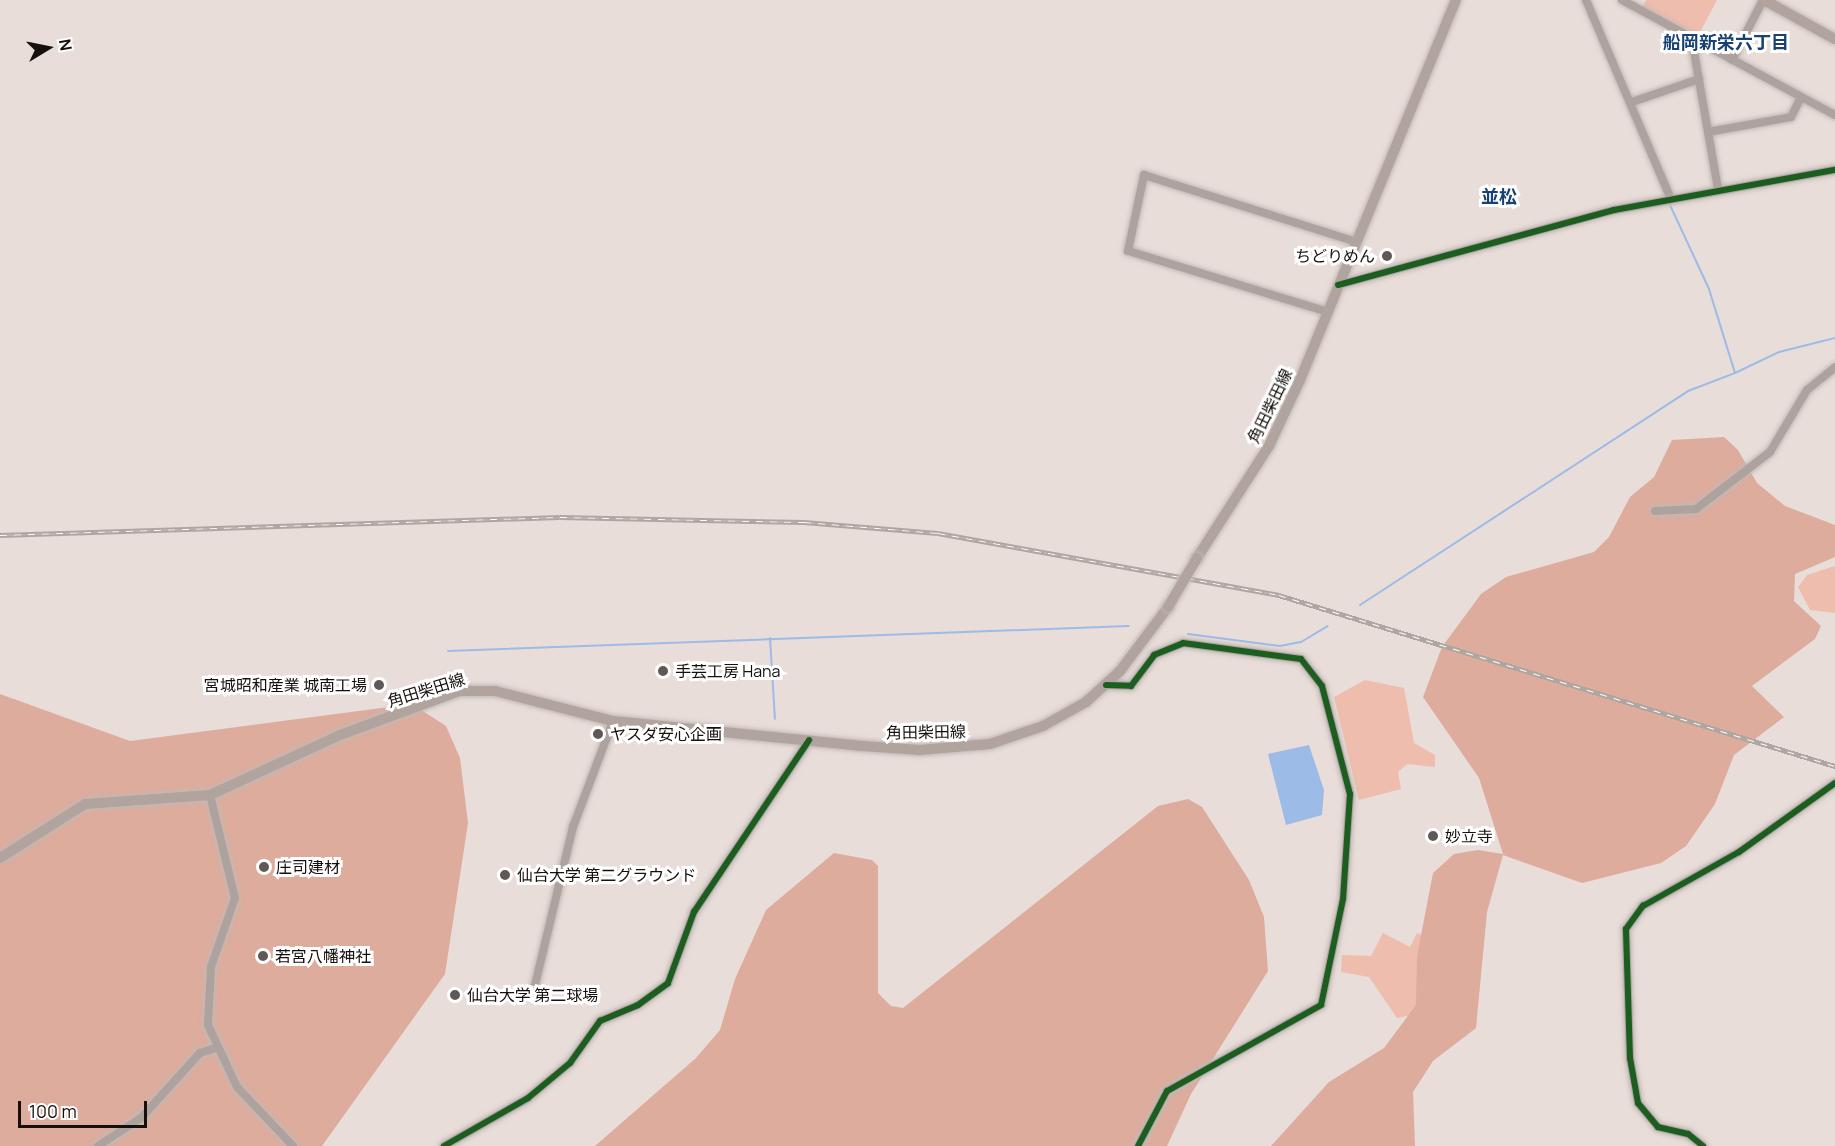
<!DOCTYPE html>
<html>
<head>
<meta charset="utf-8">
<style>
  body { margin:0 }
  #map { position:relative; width:1835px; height:1146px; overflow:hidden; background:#e8ddd9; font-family:Manrope,"Noto Sans JP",sans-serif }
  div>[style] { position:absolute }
  .green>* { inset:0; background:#eebdad }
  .forest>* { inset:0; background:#ddac9c }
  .water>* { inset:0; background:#9cbbe6 }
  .stream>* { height:2px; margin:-1px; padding:0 1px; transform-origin:1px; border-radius:1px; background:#9cbbe6 }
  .roads { filter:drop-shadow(0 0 2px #c1b9b6) drop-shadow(0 0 2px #c1b9b6) }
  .minor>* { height:8px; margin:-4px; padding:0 4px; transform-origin:4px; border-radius:4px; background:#ada29e }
  .major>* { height:10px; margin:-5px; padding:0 5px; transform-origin:5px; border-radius:5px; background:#b1a39e }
  .rail>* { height:4.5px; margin-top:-2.25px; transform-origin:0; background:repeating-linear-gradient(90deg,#fff 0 7px,#afa6a2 0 14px); box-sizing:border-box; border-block:2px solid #afa6a2 }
  .bridges { filter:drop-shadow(0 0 2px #c1b9b6) drop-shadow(0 0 2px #c1b9b6) }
  .major-bridge>* { height:10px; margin:-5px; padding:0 5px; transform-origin:5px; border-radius:5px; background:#b1a39e }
  .cycleway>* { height:6px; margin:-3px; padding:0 3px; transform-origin:3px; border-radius:3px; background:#1b5e20 }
  .dots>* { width:16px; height:16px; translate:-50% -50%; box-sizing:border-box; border:3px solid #fff; border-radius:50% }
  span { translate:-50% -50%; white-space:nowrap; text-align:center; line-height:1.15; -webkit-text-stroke:6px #fff; paint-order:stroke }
  .poi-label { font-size:16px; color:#16100d }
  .right { translate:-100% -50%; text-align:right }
  .left { translate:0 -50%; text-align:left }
  .street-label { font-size:16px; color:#16100d }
  .neighbourhood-label { font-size:18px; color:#174175; font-weight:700 }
  .north { position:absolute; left:18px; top:18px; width:60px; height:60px; -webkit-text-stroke:4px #fff; paint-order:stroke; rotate:80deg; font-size:16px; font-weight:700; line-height:24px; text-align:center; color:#16100d }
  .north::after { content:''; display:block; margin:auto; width:21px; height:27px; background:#16100d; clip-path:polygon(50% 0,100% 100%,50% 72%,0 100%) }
  .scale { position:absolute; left:18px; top:1101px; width:129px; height:27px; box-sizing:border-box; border:3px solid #16100d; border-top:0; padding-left:8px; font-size:18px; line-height:21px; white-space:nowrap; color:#16100d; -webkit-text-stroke:4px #fff; paint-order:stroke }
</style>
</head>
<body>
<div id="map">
  <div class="green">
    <div style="clip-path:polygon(1646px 0,1717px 0,1697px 38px,1642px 7px)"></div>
    <div style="clip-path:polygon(1835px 566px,1835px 613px,1810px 610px,1798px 587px,1807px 575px)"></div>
    <div style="clip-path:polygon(1365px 680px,1404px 688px,1414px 743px,1435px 755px,1435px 767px,1407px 764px,1398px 772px,1401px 789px,1359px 800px,1334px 697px)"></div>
    <div style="clip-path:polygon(1383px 933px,1410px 947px,1417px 933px,1460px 954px,1415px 1014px,1397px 1018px,1369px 977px,1341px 972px,1342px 955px,1371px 956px)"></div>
  </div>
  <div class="forest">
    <div style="clip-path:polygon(1724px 437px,1738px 450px,1757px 483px,1785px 506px,1835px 525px,1835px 557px,1795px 574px,1794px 601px,1821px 626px,1815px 639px,1752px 686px,1784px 717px,1734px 755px,1715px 804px,1686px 846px,1661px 863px,1582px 883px,1503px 855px,1487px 912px,1476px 1028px,1433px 1061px,1413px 1092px,1415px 1146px,1271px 1146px,1329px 1082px,1384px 1048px,1416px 1005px,1417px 956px,1433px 873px,1454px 854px,1478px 850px,1503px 854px,1479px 778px,1423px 697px,1442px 647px,1481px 594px,1506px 577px,1594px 552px,1609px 537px,1630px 497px,1654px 477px,1672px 440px)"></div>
    <div style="clip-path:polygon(0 694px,130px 741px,412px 704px,446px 726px,460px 758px,468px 823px,445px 974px,322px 1146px,0 1146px)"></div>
    <div style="clip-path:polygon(1188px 799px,1202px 807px,1249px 880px,1264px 917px,1268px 971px,1191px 1094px,1167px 1146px,595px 1146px,696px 1058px,720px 1030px,735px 979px,766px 910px,834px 853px,872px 860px,878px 866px,878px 993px,891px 1006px,903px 1008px,1158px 806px)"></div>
  </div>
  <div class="water">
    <div style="clip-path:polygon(1309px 745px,1324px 790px,1322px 815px,1286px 825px,1268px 754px)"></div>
  </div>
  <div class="stream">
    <div style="left:1735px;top:373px;width:49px;rotate:-25.5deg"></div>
    <div style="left:1779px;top:352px;width:58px;rotate:-14deg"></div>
    <div style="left:1360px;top:605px;width:392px;rotate:-33.1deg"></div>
    <div style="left:1688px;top:391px;width:50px;rotate:-21deg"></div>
    <div style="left:1735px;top:373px;width:88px;rotate:-107.2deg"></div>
    <div style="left:1709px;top:289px;width:95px;rotate:-114.9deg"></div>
    <div style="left:1188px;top:634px;width:93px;rotate:7.4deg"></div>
    <div style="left:1280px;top:646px;width:21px;rotate:-11deg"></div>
    <div style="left:1301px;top:642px;width:31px;rotate:-31deg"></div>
    <div style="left:770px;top:638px;width:81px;rotate:86.5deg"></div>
    <div style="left:448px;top:651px;width:681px;rotate:-2.1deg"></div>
  </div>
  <div class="roads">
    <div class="minor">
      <div style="left:1586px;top:0;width:216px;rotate:66.9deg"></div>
      <div style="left:1622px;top:0;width:242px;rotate:28.4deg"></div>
      <div style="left:1692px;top:40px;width:151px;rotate:80.1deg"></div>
      <div style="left:1732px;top:60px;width:68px;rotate:-62.7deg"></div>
      <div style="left:1632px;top:102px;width:71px;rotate:-18.9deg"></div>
      <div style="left:1708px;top:132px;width:84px;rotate:-10.2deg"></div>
      <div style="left:1791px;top:117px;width:22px;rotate:-63deg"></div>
      <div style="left:1338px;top:285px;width:286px;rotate:-15.2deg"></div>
      <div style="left:1614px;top:210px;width:225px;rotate:-10.3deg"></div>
      <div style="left:1328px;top:312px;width:209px;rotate:-163deg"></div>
      <div style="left:1128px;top:251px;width:78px;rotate:-78.1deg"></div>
      <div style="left:1144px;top:175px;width:223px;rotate:17.5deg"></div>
      <div style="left:1655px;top:511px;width:41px;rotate:-2.8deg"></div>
      <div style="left:1696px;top:509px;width:93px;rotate:-37.6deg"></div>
      <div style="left:1770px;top:452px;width:72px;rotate:-59.2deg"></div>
      <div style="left:1807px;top:390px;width:36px;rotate:-39deg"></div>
      <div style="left:1106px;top:685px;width:25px;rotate:2deg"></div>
      <div style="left:1131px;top:686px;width:39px;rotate:-53deg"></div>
      <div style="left:1154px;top:655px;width:31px;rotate:-22deg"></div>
      <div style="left:1183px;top:643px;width:119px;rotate:7.7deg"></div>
      <div style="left:1301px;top:659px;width:34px;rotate:52deg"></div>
      <div style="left:1322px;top:686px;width:112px;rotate:75.5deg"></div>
      <div style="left:1350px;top:794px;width:105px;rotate:93.8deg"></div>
      <div style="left:1343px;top:899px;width:108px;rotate:101.7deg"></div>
      <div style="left:1321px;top:1005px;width:176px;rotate:150.8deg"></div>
      <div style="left:1167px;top:1091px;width:62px;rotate:117.8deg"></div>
      <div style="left:210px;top:795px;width:106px;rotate:76.4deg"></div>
      <div style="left:235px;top:898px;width:73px;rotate:109.2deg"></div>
      <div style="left:211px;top:967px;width:58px;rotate:93deg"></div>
      <div style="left:208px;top:1025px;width:68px;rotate:64.9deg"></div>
      <div style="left:237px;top:1087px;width:81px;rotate:46.5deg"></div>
      <div style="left:535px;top:985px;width:163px;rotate:-76.5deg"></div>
      <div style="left:573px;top:827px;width:113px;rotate:-69.3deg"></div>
      <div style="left:98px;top:1146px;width:51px;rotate:-33.1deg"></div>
      <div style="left:141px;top:1118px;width:88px;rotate:-47.8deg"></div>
      <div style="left:200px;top:1053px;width:19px;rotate:-18deg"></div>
      <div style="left:444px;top:1146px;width:97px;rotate:-29.7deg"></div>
      <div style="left:528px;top:1098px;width:55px;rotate:-39.8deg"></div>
      <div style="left:570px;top:1063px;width:52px;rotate:-54.5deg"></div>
      <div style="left:600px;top:1021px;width:41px;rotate:-22.8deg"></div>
      <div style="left:638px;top:1005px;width:37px;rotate:-36deg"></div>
      <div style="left:668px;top:983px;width:76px;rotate:-69.9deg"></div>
      <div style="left:694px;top:912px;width:207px;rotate:-56.2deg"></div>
      <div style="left:1703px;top:1146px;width:19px;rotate:-141deg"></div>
      <div style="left:1688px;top:1134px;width:31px;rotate:-167deg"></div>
      <div style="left:1658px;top:1127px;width:31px;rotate:-130deg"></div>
      <div style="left:1638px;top:1103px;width:46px;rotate:-100.1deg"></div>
      <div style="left:1630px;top:1058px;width:129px;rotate:-91.8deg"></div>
      <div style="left:1626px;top:929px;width:29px;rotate:-54deg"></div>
      <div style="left:1643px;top:906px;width:110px;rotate:-29.4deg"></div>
      <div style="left:1739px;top:852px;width:118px;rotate:-35.7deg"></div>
    </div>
    <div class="major">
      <div style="left:1764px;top:0;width:81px;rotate:28.8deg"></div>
      <div style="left:1197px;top:558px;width:133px;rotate:-57.3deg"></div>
      <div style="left:1269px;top:446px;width:73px;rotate:-64.8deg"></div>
      <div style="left:1300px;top:380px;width:411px;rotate:-67.7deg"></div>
      <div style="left:0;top:858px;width:101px;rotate:-32.4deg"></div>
      <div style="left:85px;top:804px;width:125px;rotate:-4.1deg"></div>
      <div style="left:210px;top:795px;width:143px;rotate:-24.8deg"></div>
      <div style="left:340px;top:735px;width:127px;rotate:-20.3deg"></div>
      <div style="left:459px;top:691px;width:36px"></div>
      <div style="left:495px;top:691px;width:122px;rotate:14.3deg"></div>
      <div style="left:613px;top:721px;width:251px;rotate:5.7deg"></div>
      <div style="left:863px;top:746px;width:57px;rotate:4deg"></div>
      <div style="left:920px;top:750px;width:70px;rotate:-4.9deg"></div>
      <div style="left:990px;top:744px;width:56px;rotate:-18.8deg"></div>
      <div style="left:1043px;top:726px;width:49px;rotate:-29.2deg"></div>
      <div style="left:1086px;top:702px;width:46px;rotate:-42.4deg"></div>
      <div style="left:1120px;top:671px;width:80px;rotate:-53.1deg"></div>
    </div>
  </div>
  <div class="rail">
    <div style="left:0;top:535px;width:560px;rotate:-1.84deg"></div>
    <div style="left:560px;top:517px;width:244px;rotate:1.2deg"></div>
    <div style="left:804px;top:522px;width:134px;rotate:4.7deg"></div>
    <div style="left:938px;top:533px;width:347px;rotate:10.3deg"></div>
    <div style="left:1279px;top:595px;width:582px;rotate:17.1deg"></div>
  </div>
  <div class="bridges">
    <div class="major-bridge">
      <div style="left:1168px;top:607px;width:57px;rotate:-59.4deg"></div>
    </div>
  </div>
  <div class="cycleway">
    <div style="left:1338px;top:285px;width:286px;rotate:-15.2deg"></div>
    <div style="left:1614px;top:210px;width:225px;rotate:-10.3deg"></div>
    <div style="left:1106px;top:685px;width:25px;rotate:2deg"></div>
    <div style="left:1131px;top:686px;width:39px;rotate:-53deg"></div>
    <div style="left:1154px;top:655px;width:31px;rotate:-22deg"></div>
    <div style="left:1183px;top:643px;width:119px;rotate:7.7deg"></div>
    <div style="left:1301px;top:659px;width:34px;rotate:52deg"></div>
    <div style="left:1322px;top:686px;width:112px;rotate:75.5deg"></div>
    <div style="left:1350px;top:794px;width:105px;rotate:93.8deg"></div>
    <div style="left:1343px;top:899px;width:108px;rotate:101.7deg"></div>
    <div style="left:1321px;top:1005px;width:176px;rotate:150.8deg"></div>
    <div style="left:1167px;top:1091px;width:62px;rotate:117.8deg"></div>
    <div style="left:444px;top:1146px;width:97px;rotate:-29.7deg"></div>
    <div style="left:528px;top:1098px;width:55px;rotate:-39.8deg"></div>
    <div style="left:570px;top:1063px;width:52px;rotate:-54.5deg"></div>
    <div style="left:600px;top:1021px;width:41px;rotate:-22.8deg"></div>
    <div style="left:638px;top:1005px;width:37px;rotate:-36deg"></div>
    <div style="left:668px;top:983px;width:76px;rotate:-69.9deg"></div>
    <div style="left:694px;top:912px;width:207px;rotate:-56.2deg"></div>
    <div style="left:1703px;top:1146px;width:19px;rotate:-141deg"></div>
    <div style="left:1688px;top:1134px;width:31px;rotate:-167deg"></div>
    <div style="left:1658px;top:1127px;width:31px;rotate:-130deg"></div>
    <div style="left:1638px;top:1103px;width:46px;rotate:-100.1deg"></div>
    <div style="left:1630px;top:1058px;width:129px;rotate:-91.8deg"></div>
    <div style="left:1626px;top:929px;width:29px;rotate:-54deg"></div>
    <div style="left:1643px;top:906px;width:110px;rotate:-29.4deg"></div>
    <div style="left:1739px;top:852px;width:118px;rotate:-35.7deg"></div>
  </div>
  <div class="dots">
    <div style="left:1387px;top:256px;background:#605854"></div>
    <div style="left:663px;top:671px;background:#605854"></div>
    <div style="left:379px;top:685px;background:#605854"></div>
    <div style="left:598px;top:734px;background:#605854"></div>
    <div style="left:1433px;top:836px;background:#605854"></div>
    <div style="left:264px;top:867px;background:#605854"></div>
    <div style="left:505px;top:875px;background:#605854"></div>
    <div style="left:263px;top:956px;background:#605854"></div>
    <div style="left:455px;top:995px;background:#605854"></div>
  </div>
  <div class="poi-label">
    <span class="right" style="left:1375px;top:256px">ちどりめん</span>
    <span class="left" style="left:675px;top:671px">手芸工房 Hana</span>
    <span class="right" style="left:367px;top:685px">宮城昭和産業 城南工場</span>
    <span class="left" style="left:610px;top:734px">ヤスダ安心企画</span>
    <span class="left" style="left:1445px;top:836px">妙立寺</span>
    <span class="left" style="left:276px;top:867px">庄司建材</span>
    <span class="left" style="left:517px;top:875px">仙台大学 第二グラウンド</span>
    <span class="left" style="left:275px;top:956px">若宮八幡神社</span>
    <span class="left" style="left:467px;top:995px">仙台大学 第二球場</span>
  </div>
  <div class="street-label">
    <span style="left:1270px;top:406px;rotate:-64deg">角田柴田線</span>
    <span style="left:426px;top:690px;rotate:-17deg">角田柴田線</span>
    <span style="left:926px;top:732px;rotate:-1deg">角田柴田線</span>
  </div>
  <div class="neighbourhood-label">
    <span style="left:1726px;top:42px">船岡新栄六丁目</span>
    <span style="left:1499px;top:196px">並松</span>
  </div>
  <div class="north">N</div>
  <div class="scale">100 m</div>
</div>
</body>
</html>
